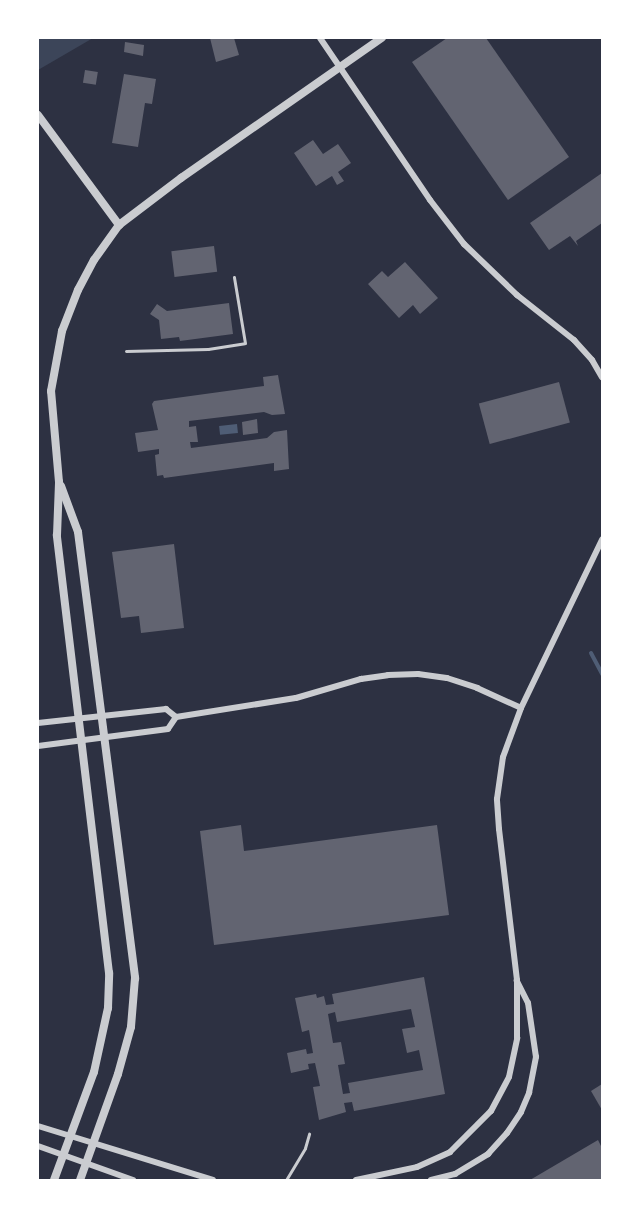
<!DOCTYPE html>
<html>
<head>
<meta charset="utf-8">
<style>
  body { margin:0 }
  #map { position:relative; width:640px; height:1218px; overflow:hidden; background:#2d3142; font-family:Signika,sans-serif }
  div>[style] { position:absolute }
  .green>* { inset:0; background:#3c4559 }
  .water>* { inset:0; background:#4f5d75; transform-origin:0 0 }
  .stream>* { height:4px; margin:-2px; padding:0 2px; transform-origin:2px; border-radius:2px; background:#4f5d75 }
  .building>* { inset:0; background:#626471; transform-origin:0 0 }
  .service>* { height:3px; margin:-1.5px; padding:0 1.5px; transform-origin:1.5px; border-radius:1.5px; background:#caccd0 }
  .minor>* { height:6px; margin:-3px; padding:0 3px; transform-origin:3px; border-radius:3px; background:#caccd0 }
  .tertiary>* { height:8px; margin:-4px; padding:0 4px; transform-origin:4px; border-radius:4px; background:#caccd0 }
  span { translate:-50% -50%; white-space:nowrap; text-align:center; line-height:1.15; -webkit-text-stroke:6px #fff; paint-order:stroke }
  .frame { position:absolute; inset:0; border:39px solid #fff; pointer-events:none }
</style>
</head>
<body>
<div id="map">
  <div class="green">
    <div style="clip-path:polygon(38px 38px,93px 38px,38px 70px)"></div>
  </div>
  <div class="water">
    <div style="left:237px;top:424px;width:9px;height:18px;rotate:84deg"></div>
  </div>
  <div class="stream">
    <div style="left:591px;top:653px;width:24px;rotate:62deg"></div>
  </div>
  <div class="building">
    <div style="clip-path:polygon(210px 38px,234px 38px,239px 55px,216px 62px)"></div>
    <div style="clip-path:polygon(447px 38px,486px 38px,569px 157px,508px 200px,412px 62px)"></div>
    <div style="clip-path:polygon(125px 42px,144px 45px,143px 56px,124px 52px)"></div>
    <div style="left:85px;top:70px;width:13px;height:13px;rotate:9deg"></div>
    <div style="clip-path:polygon(124px 74px,156px 79px,152px 104px,145px 103px,138px 147px,112px 143px)"></div>
    <div style="clip-path:polygon(313px 140px,323px 154px,338px 144px,351px 163px,338px 172px,344px 181px,337px 185px,332px 176px,316px 186px,294px 153px)"></div>
    <div style="clip-path:polygon(602px 173px,602px 223px,576px 241px,578px 246px,570px 236px,549px 250px,530px 223px)"></div>
    <div style="left:214px;top:246px;width:26px;height:43px;rotate:83deg"></div>
    <div style="clip-path:polygon(405px 262px,438px 298px,420px 314px,413px 305px,399px 318px,368px 284px,382px 271px,388px 277px)"></div>
    <div style="clip-path:polygon(229px 303px,233px 334px,180px 341px,179px 337px,161px 339px,159px 320px,150px 314px,157px 304px,167px 311px)"></div>
    <div style="clip-path:polygon(278px 375px,285px 414px,272px 415px,264px 412px,189px 421px,189px 427px,196px 426px,198px 442px,190px 442px,191px 448px,267px 438px,274px 432px,287px 430px,289px 469px,274px 471px,274px 463px,164px 478px,163px 475px,157px 476px,155px 455px,159px 454px,159px 449px,138px 452px,135px 433px,158px 430px,152px 404px,154px 401px,264px 386px,263px 377px)"></div>
    <div style="left:559px;top:382px;width:42px;height:83px;rotate:75deg"></div>
    <div style="clip-path:polygon(257px 419px,258px 433px,243px 435px,242px 422px)"></div>
    <div style="clip-path:polygon(174px 544px,184px 628px,141px 633px,139px 616px,121px 618px,112px 552px)"></div>
    <div style="clip-path:polygon(241px 825px,244px 851px,437px 825px,449px 915px,214px 945px,200px 831px)"></div>
    <div style="clip-path:polygon(evenodd,424px 977px,445px 1094px,354px 1111px,352px 1102px,344px 1103px,346px 1112px,319px 1120px,313px 1087px,320px 1086px,315px 1063px,308px 1064px,309px 1069px,291px 1073px,287px 1053px,306px 1049px,307px 1054px,313px 1053px,309px 1030px,302px 1032px,295px 998px,316px 994px,317px 998px,324px 996px,326px 1005px,334px 1004px,332px 994px,424px 977px,411px 1009px,415px 1027px,402px 1029px,407px 1053px,419px 1050px,423px 1070px,348px 1083px,350px 1093px,343px 1094px,338px 1065px,345px 1064px,341px 1042px,333px 1043px,328px 1014px,335px 1012px,337px 1022px,411px 1009px)"></div>
    <div style="clip-path:polygon(602px 1084px,602px 1110px,591px 1091px)"></div>
    <div style="clip-path:polygon(598px 1140px,602px 1148px,602px 1180px,530px 1180px)"></div>
  </div>
  <div class="service">
    <div style="left:126px;top:351px;width:82px;rotate:-1.4deg"></div>
    <div style="left:208px;top:349px;width:37px;rotate:-9deg"></div>
    <div style="left:245px;top:343px;width:67px;rotate:-99.5deg"></div>
    <div style="left:286px;top:1180px;width:37px;rotate:-59deg"></div>
    <div style="left:305px;top:1148px;width:15px;rotate:-74deg"></div>
  </div>
  <div class="minor">
    <div style="left:320px;top:38px;width:196px;rotate:55.8deg"></div>
    <div style="left:430px;top:200px;width:56px;rotate:52.3deg"></div>
    <div style="left:464px;top:244px;width:74px;rotate:43.9deg"></div>
    <div style="left:517px;top:295px;width:73px;rotate:38.3deg"></div>
    <div style="left:574px;top:340px;width:27px;rotate:48deg"></div>
    <div style="left:592px;top:360px;width:20px;rotate:60deg"></div>
    <div style="left:176px;top:717px;width:121px;rotate:-9deg"></div>
    <div style="left:296px;top:698px;width:68px;rotate:-16.3deg"></div>
    <div style="left:361px;top:679px;width:27px;rotate:-8deg"></div>
    <div style="left:388px;top:675px;width:30px;rotate:-2deg"></div>
    <div style="left:418px;top:674px;width:29px;rotate:8deg"></div>
    <div style="left:447px;top:678px;width:32px;rotate:18deg"></div>
    <div style="left:477px;top:688px;width:48px;rotate:24.4deg"></div>
    <div style="left:38px;top:723px;width:129px;rotate:-6.2deg"></div>
    <div style="left:166px;top:709px;width:13px;rotate:39deg"></div>
    <div style="left:176px;top:717px;width:14px;rotate:124deg"></div>
    <div style="left:168px;top:729px;width:131px;rotate:172.5deg"></div>
    <div style="left:38px;top:1126px;width:183px;rotate:17.1deg"></div>
    <div style="left:38px;top:1146px;width:101px;rotate:19.7deg"></div>
    <div style="left:356px;top:1180px;width:62px;rotate:-12deg"></div>
    <div style="left:417px;top:1167px;width:36px;rotate:-24deg"></div>
    <div style="left:450px;top:1152px;width:58px;rotate:-45deg"></div>
    <div style="left:491px;top:1111px;width:38px;rotate:-62deg"></div>
    <div style="left:509px;top:1077px;width:40px;rotate:-78deg"></div>
    <div style="left:517px;top:1038px;width:58px;rotate:-90deg"></div>
    <div style="left:517px;top:980px;width:152px;rotate:-96.8deg"></div>
    <div style="left:499px;top:829px;width:30px;rotate:-94deg"></div>
    <div style="left:497px;top:799px;width:42px;rotate:-81.9deg"></div>
    <div style="left:503px;top:757px;width:52px;rotate:-69.8deg"></div>
    <div style="left:521px;top:708px;width:187px;rotate:-64.3deg"></div>
    <div style="left:431px;top:1180px;width:25px;rotate:-14deg"></div>
    <div style="left:455px;top:1174px;width:39px;rotate:-31deg"></div>
    <div style="left:488px;top:1154px;width:28px;rotate:-48deg"></div>
    <div style="left:507px;top:1133px;width:25px;rotate:-56deg"></div>
    <div style="left:521px;top:1112px;width:21px;rotate:-67deg"></div>
    <div style="left:529px;top:1093px;width:37px;rotate:-79deg"></div>
    <div style="left:536px;top:1057px;width:55px;rotate:-98.4deg"></div>
    <div style="left:528px;top:1003px;width:25px;rotate:-117deg"></div>
  </div>
  <div class="tertiary">
    <div style="left:38px;top:115px;width:137px;rotate:53.6deg"></div>
    <div style="left:61px;top:486px;width:49px;rotate:69.7deg"></div>
    <div style="left:78px;top:532px;width:450px;rotate:82.7deg"></div>
    <div style="left:135px;top:978px;width:49px;rotate:94.7deg"></div>
    <div style="left:131px;top:1027px;width:49px;rotate:105.5deg"></div>
    <div style="left:118px;top:1074px;width:113px;rotate:109.7deg"></div>
    <div style="left:54px;top:1180px;width:115px;rotate:-69.7deg"></div>
    <div style="left:94px;top:1072px;width:66px;rotate:-77.7deg"></div>
    <div style="left:108px;top:1008px;width:35px;rotate:-88deg"></div>
    <div style="left:109px;top:973px;width:441px;rotate:-96.8deg"></div>
    <div style="left:57px;top:535px;width:53px;rotate:-87.8deg"></div>
    <div style="left:59px;top:482px;width:91px;rotate:-95deg"></div>
    <div style="left:51px;top:391px;width:61px;rotate:-79.6deg"></div>
    <div style="left:62px;top:331px;width:44px;rotate:-68.7deg"></div>
    <div style="left:78px;top:290px;width:34px;rotate:-62deg"></div>
    <div style="left:94px;top:260px;width:43px;rotate:-54.5deg"></div>
    <div style="left:119px;top:225px;width:78px;rotate:-37.2deg"></div>
    <div style="left:181px;top:178px;width:245px;rotate:-34.9deg"></div>
  </div>
  <div class="frame"></div>
</div>
</body>
</html>
